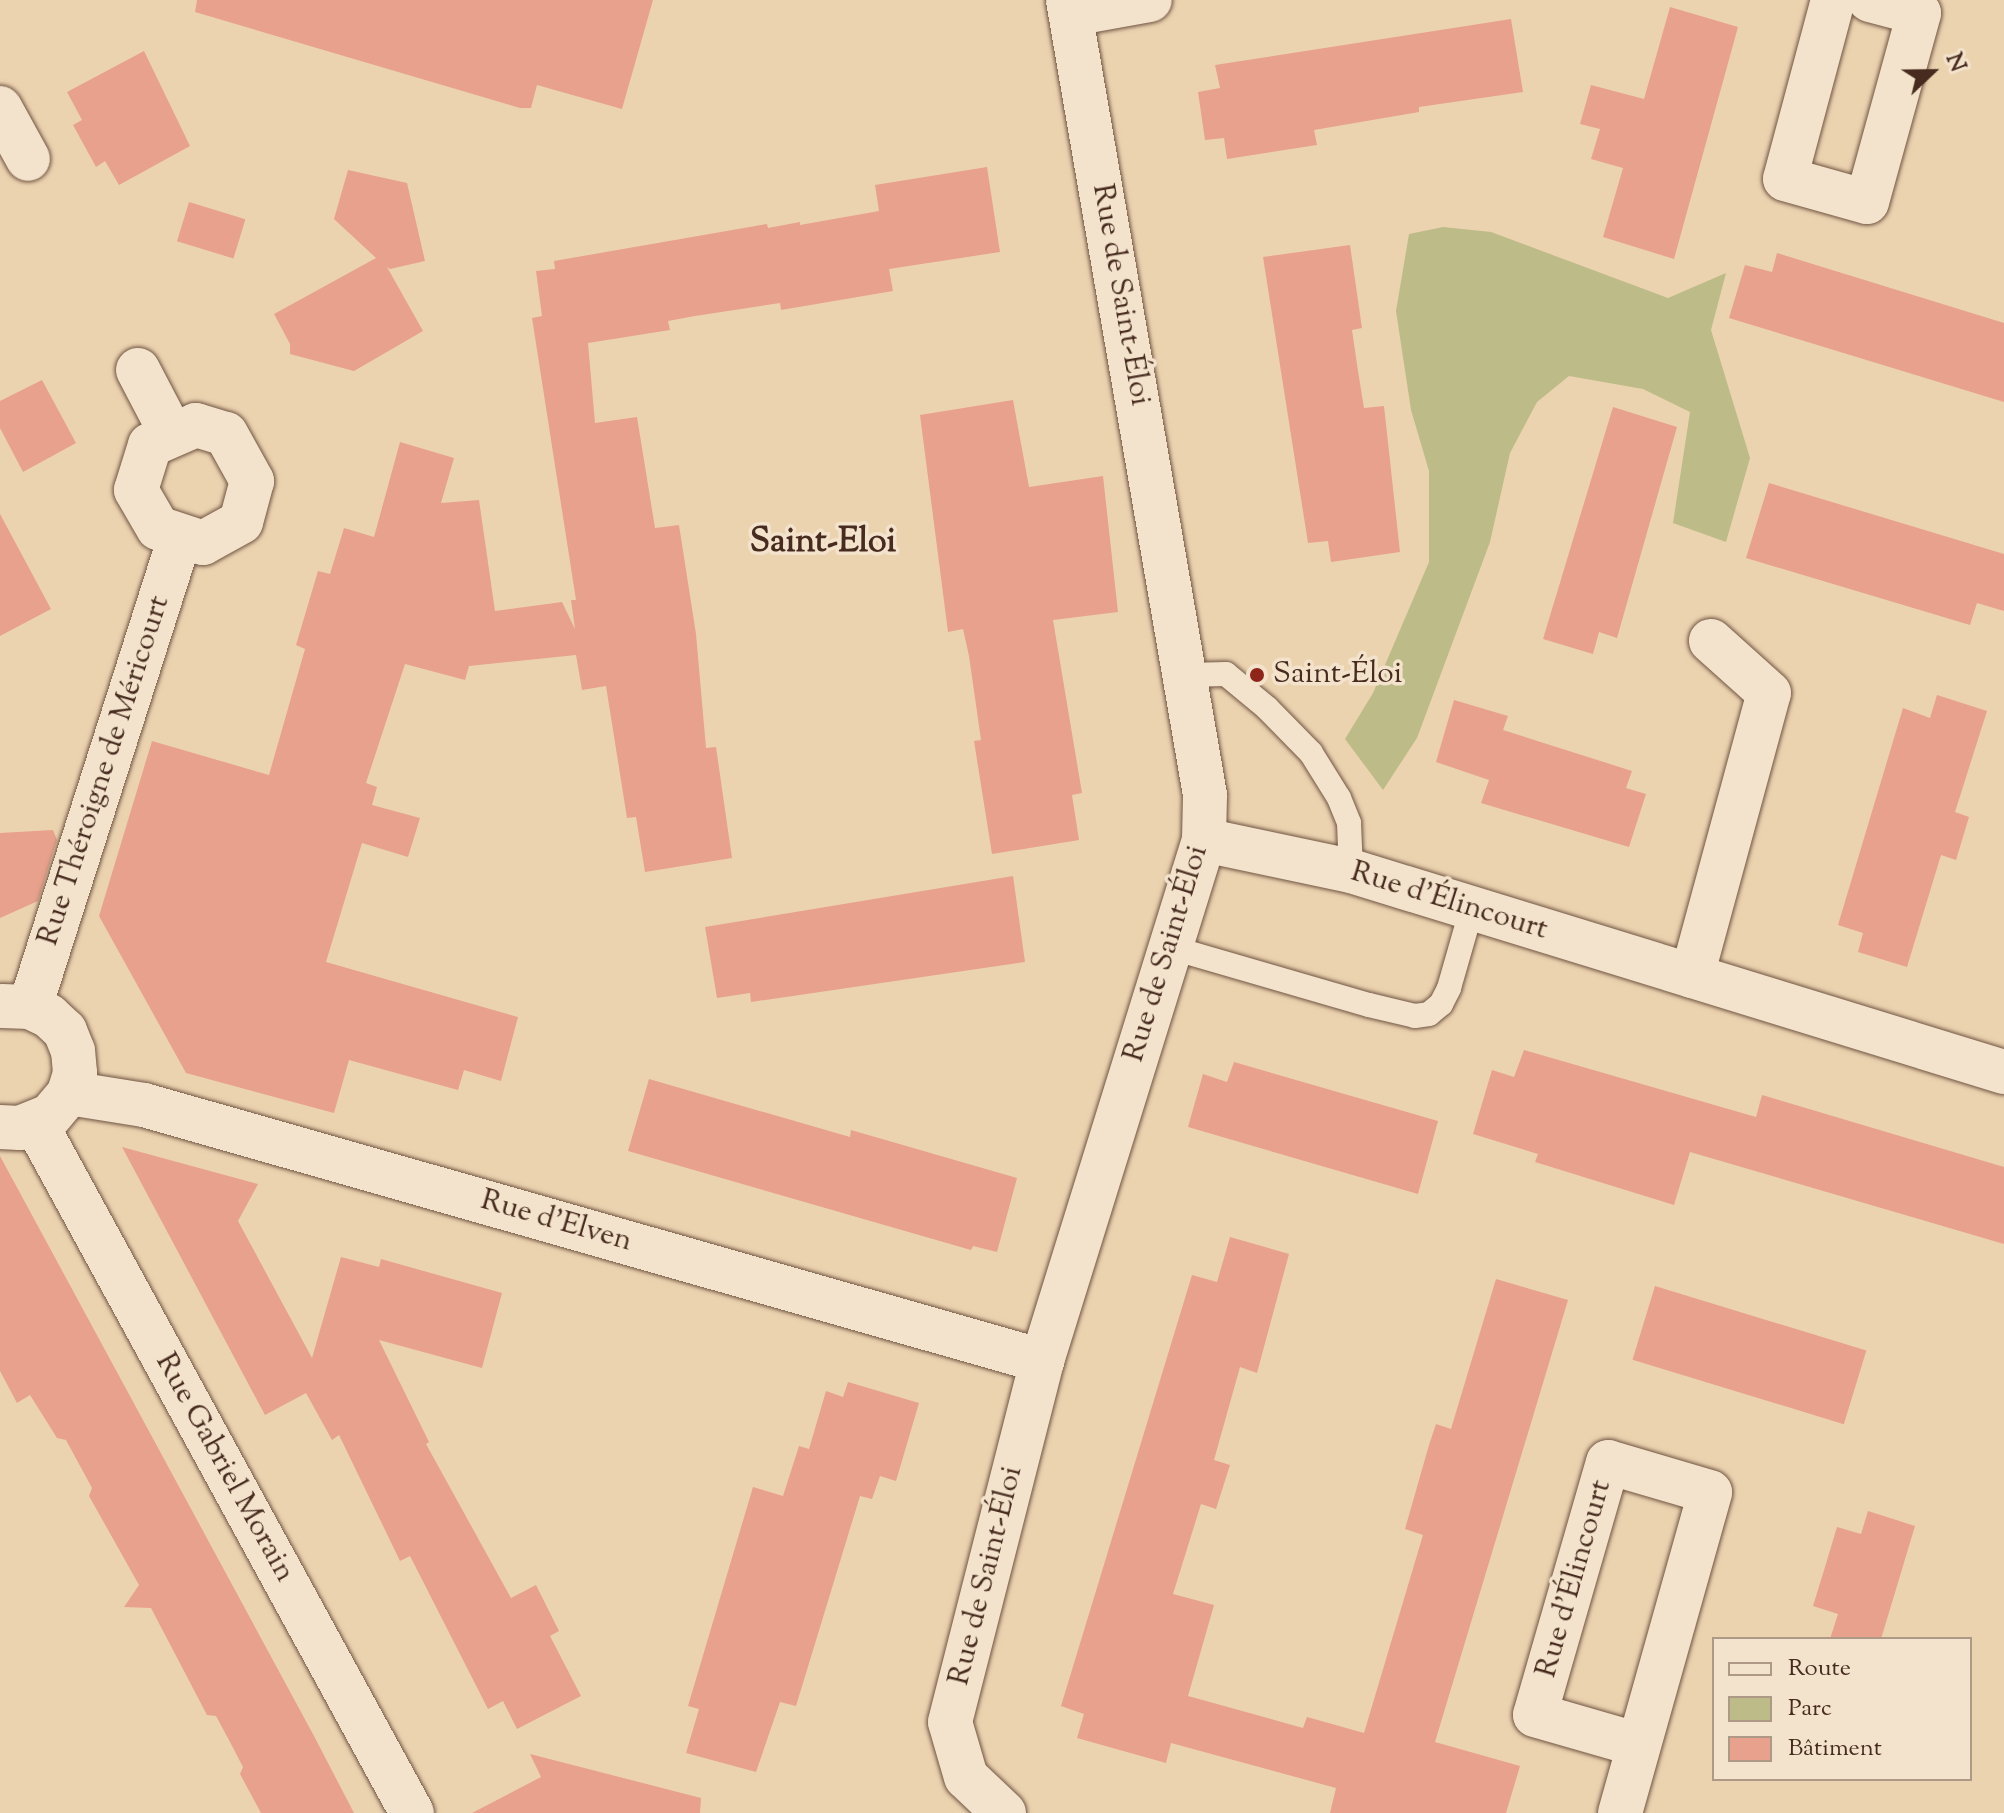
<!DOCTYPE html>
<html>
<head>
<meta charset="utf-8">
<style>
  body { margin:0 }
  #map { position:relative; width:2004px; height:1813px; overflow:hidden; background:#ecd3b0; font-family:"Sorts Mill Goudy",serif }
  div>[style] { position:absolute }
  .green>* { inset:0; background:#bdbb87 }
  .building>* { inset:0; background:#e7a18c; transform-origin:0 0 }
  .roads { filter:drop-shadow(0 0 2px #705542) drop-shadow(0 0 2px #705542) }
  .service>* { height:24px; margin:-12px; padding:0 12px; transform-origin:12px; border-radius:12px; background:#f3e2cc }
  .minor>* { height:44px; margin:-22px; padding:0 22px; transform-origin:22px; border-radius:22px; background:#f3e2cc }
  .dots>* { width:22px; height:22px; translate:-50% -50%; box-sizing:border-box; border:4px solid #f3e2cc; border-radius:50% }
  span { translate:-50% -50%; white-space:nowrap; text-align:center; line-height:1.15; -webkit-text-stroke:7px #f3e2cc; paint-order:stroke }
  .street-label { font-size:30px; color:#462b1e }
  .poi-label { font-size:30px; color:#462b1e }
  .left { translate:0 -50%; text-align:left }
  .quarter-label { font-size:34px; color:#462b1e; font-weight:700 }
  .legend { position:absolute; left:1712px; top:1637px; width:260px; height:144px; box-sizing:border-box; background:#f3e2cc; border:2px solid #ae9986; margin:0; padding:10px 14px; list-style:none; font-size:24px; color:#462b1e }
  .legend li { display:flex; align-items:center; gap:16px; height:40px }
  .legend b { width:40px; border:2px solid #ae9986 }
  .north { position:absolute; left:1892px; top:32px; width:80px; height:80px; -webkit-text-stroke:6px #f3e2cc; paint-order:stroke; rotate:68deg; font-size:22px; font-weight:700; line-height:32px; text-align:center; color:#462b1e }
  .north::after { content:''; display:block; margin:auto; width:28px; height:36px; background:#462b1e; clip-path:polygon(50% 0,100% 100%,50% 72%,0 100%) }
</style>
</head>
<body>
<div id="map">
  <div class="green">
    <div style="clip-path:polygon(1443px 227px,1491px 232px,1668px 298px,1726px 273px,1711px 330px,1750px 458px,1726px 542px,1673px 523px,1690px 412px,1643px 389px,1569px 376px,1537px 402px,1510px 453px,1490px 542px,1417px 738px,1383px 790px,1345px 739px,1373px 693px,1429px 562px,1429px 471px,1411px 410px,1396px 311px,1409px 234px)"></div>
  </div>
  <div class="building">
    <div style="clip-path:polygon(197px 0,653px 0,622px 109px,537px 85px,531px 108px,520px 108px,195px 12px)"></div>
    <div style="clip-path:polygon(1670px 7px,1738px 27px,1674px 259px,1603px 237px,1623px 168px,1591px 159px,1600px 129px,1580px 124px,1591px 85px,1644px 99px)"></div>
    <div style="clip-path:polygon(1511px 19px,1523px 92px,1419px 107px,1419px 112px,1314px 130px,1317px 145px,1227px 159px,1224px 138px,1205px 140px,1198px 92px,1220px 88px,1215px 65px)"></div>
    <div style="clip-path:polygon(144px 51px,190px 146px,119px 185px,105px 161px,96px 167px,73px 125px,82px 120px,67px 92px)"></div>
    <div style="clip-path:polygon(987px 167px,1000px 252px,889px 269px,893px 291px,781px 310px,780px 303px,695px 316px,668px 321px,670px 330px,588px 343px,595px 423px,637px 417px,655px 528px,679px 525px,696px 634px,706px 748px,716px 747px,732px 858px,645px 872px,636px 817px,627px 818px,606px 686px,582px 690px,576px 655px,469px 666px,465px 680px,405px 664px,366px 783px,377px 787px,372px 805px,420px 818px,408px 857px,362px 843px,326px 962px,518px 1017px,501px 1081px,464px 1070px,458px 1090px,349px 1060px,334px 1113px,186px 1073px,99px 916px,152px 741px,269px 775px,305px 649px,296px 645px,318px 571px,330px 574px,344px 528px,374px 537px,400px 442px,454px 458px,441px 503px,479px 500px,495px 611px,562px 602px,575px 629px,571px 600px,576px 600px,532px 318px,542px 316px,536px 271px,555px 269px,554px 261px,767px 224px,768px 228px,800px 222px,800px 225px,879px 211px,875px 185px)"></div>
    <div style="clip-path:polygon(348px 170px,407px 183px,425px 261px,390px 269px,387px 267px,423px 331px,354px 371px,290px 354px,290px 344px,274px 314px,376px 258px,334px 219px)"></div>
    <div style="left:189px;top:202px;width:59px;height:41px;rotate:17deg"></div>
    <div style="clip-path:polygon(1350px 245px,1362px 328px,1352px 330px,1358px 371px,1364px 408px,1384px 406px,1400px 552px,1331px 562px,1328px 541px,1308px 543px,1263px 257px)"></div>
    <div style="clip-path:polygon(1777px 253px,2004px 323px,2004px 402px,1729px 318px,1745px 265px,1772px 272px)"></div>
    <div style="clip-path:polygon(42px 380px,76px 443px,23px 472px,0 428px,0 401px)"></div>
    <div style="clip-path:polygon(1013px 400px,1029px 487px,1103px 476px,1118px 612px,1053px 620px,1082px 793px,1072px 795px,1079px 840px,992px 854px,974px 741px,981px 740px,969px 656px,963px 629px,948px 632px,920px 415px)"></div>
    <div style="clip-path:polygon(1613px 407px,1677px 427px,1617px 638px,1599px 632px,1593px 654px,1543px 639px)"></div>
    <div style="clip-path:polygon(1769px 483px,2004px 554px,2004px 611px,1977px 603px,1970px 625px,1746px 558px)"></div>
    <div style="clip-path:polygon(0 514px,51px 609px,0 636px)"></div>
    <div style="clip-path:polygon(1937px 695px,1987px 711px,1955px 812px,1969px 817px,1956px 860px,1941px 855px,1907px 967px,1858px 952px,1863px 933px,1838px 925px,1903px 708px,1930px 718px)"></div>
    <div style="clip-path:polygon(1454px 700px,1508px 716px,1503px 730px,1632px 771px,1626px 788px,1646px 794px,1629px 847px,1481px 803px,1489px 780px,1436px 762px)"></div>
    <div style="clip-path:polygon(53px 830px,57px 840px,38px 901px,0 918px,0 833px)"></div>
    <div style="clip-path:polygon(1013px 876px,1025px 962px,751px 1002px,750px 993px,717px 998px,705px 927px)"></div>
    <div style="clip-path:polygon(1524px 1050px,1756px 1117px,1762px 1095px,2004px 1167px,2004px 1244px,1690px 1152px,1674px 1205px,1535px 1162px,1538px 1154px,1473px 1134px,1492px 1070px,1514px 1077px)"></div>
    <div style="clip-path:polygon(1234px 1062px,1438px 1121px,1418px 1194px,1188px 1127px,1203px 1074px,1227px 1082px)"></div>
    <div style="clip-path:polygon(649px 1079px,850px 1137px,851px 1130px,1017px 1178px,997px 1252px,973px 1246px,971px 1250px,628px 1151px)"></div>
    <div style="clip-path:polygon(122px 1147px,258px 1184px,238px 1221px,312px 1358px,341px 1257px,379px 1267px,381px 1259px,502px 1293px,482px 1368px,379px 1340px,429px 1442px,426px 1444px,511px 1598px,536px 1585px,559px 1631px,550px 1636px,581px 1696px,517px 1729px,503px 1701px,488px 1709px,410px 1556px,400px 1561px,339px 1435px,332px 1440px,306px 1393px,265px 1415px)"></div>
    <div style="clip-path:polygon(0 1156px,314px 1736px,354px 1813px,261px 1813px,240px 1774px,243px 1767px,230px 1742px,216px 1716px,207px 1715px,151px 1608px,124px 1607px,139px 1585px,89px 1496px,92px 1488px,66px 1440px,57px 1438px,30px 1395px,17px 1403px,0 1371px)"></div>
    <div style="clip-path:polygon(1230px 1237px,1289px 1254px,1257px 1373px,1240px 1367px,1214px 1460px,1230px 1465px,1216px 1509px,1201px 1504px,1173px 1594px,1214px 1605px,1188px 1696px,1303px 1728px,1307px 1717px,1364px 1733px,1423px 1535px,1405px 1529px,1429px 1445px,1436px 1424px,1451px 1429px,1496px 1279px,1568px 1300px,1435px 1742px,1520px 1766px,1506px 1813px,1330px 1813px,1336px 1788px,1171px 1743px,1166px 1763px,1077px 1738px,1084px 1714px,1061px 1706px,1192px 1275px,1217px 1282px)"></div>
    <div style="left:1655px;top:1286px;width:221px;height:77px;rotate:17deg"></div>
    <div style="clip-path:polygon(848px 1382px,919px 1403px,896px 1481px,880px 1476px,872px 1499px,860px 1496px,796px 1706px,780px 1702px,756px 1772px,686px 1753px,699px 1709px,688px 1706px,753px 1487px,783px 1496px,799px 1446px,809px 1449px,826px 1391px,843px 1397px)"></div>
    <div style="clip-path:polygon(1868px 1511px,1915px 1526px,1881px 1639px,1830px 1639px,1838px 1614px,1813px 1606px,1825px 1567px,1837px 1527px,1861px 1534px)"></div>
    <div style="clip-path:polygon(530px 1754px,701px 1798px,700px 1813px,472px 1813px,541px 1777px)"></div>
  </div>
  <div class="roads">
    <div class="service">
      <div style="left:1185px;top:675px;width:41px;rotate:-1.4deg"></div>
      <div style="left:1226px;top:674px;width:53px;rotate:39.7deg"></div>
      <div style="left:1267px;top:708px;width:63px;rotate:45.6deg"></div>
      <div style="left:1311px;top:753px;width:53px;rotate:58.1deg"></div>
      <div style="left:1339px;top:798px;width:27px;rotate:68deg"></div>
      <div style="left:1349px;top:823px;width:48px;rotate:87.6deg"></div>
      <div style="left:1169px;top:947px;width:208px;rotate:16.2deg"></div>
      <div style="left:1369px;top:1005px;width:47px;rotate:13.4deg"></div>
      <div style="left:1415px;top:1016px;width:14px;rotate:-8deg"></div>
      <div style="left:1429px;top:1014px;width:16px;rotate:-40deg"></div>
      <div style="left:1441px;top:1004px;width:18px;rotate:-63deg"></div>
      <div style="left:1449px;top:988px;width:83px;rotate:-74deg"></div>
    </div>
    <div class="minor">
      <div style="left:1833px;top:0;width:185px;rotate:105deg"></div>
      <div style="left:1785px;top:179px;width:85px;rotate:15.7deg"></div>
      <div style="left:1867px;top:202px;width:196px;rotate:-74.6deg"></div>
      <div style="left:1919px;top:13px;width:51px;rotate:-165.1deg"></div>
      <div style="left:1072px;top:14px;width:79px;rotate:-10.2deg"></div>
      <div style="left:0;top:108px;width:58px;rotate:61.2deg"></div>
      <div style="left:138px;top:370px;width:73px;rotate:62.4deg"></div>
      <div style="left:196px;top:425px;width:31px;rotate:17deg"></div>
      <div style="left:226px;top:434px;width:54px;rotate:61deg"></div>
      <div style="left:252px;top:481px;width:42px;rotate:105deg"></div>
      <div style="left:241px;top:522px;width:43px;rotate:151.1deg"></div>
      <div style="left:203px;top:543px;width:47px;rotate:-161.6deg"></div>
      <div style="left:158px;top:528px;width:44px;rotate:-120.1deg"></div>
      <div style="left:136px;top:490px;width:47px;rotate:-72.7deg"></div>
      <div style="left:150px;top:445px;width:50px;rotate:-23.5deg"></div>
      <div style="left:1204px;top:840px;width:150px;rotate:11.9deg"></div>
      <div style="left:1351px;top:871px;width:683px;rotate:17.11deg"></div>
      <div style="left:1692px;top:976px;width:293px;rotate:-74.8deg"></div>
      <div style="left:1769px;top:693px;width:78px;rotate:-138.1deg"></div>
      <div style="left:30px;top:1007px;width:494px;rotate:-72.3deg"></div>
      <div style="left:69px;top:1093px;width:76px;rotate:9.1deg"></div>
      <div style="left:144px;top:1105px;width:934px;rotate:15.91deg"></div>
      <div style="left:36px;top:1124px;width:785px;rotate:61.38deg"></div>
      <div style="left:0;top:1127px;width:20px;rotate:3deg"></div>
      <div style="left:20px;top:1128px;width:32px;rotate:-22deg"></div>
      <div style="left:50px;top:1116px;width:30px;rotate:-50deg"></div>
      <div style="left:69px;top:1093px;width:21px;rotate:-73deg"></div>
      <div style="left:75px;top:1073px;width:22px;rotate:-95deg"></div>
      <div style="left:73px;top:1051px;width:22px;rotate:-112deg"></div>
      <div style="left:65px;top:1031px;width:22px;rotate:-137deg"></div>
      <div style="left:49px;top:1016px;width:21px;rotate:-155deg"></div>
      <div style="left:30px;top:1007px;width:28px;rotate:-178deg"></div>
      <div style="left:1004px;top:1813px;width:52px;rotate:-136.5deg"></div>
      <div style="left:966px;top:1777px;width:57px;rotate:-106.2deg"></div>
      <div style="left:950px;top:1722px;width:373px;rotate:-75.7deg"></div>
      <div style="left:1042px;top:1361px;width:546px;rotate:-72.73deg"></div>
      <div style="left:1204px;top:840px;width:45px;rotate:-88.7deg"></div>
      <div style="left:1205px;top:795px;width:807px;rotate:-99.78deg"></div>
      <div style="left:1620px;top:1813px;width:333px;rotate:-74.3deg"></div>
      <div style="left:1710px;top:1492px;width:106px;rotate:-163.6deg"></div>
      <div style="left:1608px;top:1462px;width:263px;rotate:106.1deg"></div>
      <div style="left:1535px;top:1715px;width:108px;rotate:16.1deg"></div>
    </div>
  </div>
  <div class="dots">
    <div style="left:1257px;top:675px;background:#8f2418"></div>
  </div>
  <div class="street-label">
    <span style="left:1120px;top:295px;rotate:80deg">Rue de Saint-Éloi</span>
    <span style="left:105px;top:771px;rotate:-72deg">Rue Théroigne de Méricourt</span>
    <span style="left:1449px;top:902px;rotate:17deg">Rue d'Élincourt</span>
    <span style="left:1167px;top:954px;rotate:-73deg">Rue de Saint-Éloi</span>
    <span style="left:556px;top:1222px;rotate:16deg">Rue d'Elven</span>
    <span style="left:224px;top:1468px;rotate:61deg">Rue Gabriel Morain</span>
    <span style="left:987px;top:1576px;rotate:-76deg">Rue de Saint-Éloi</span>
    <span style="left:1575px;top:1579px;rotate:-74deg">Rue d'Élincourt</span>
  </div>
  <div class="poi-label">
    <span class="left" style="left:1273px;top:675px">Saint-Éloi</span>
  </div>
  <div class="quarter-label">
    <span style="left:823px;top:543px">Saint-Eloi</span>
  </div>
  <ul class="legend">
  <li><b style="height:10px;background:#f3e2cc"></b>Route</li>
  <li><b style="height:22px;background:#bdbb87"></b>Parc</li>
  <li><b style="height:22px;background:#e7a18c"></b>Bâtiment</li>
  </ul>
  <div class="north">N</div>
</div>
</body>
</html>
